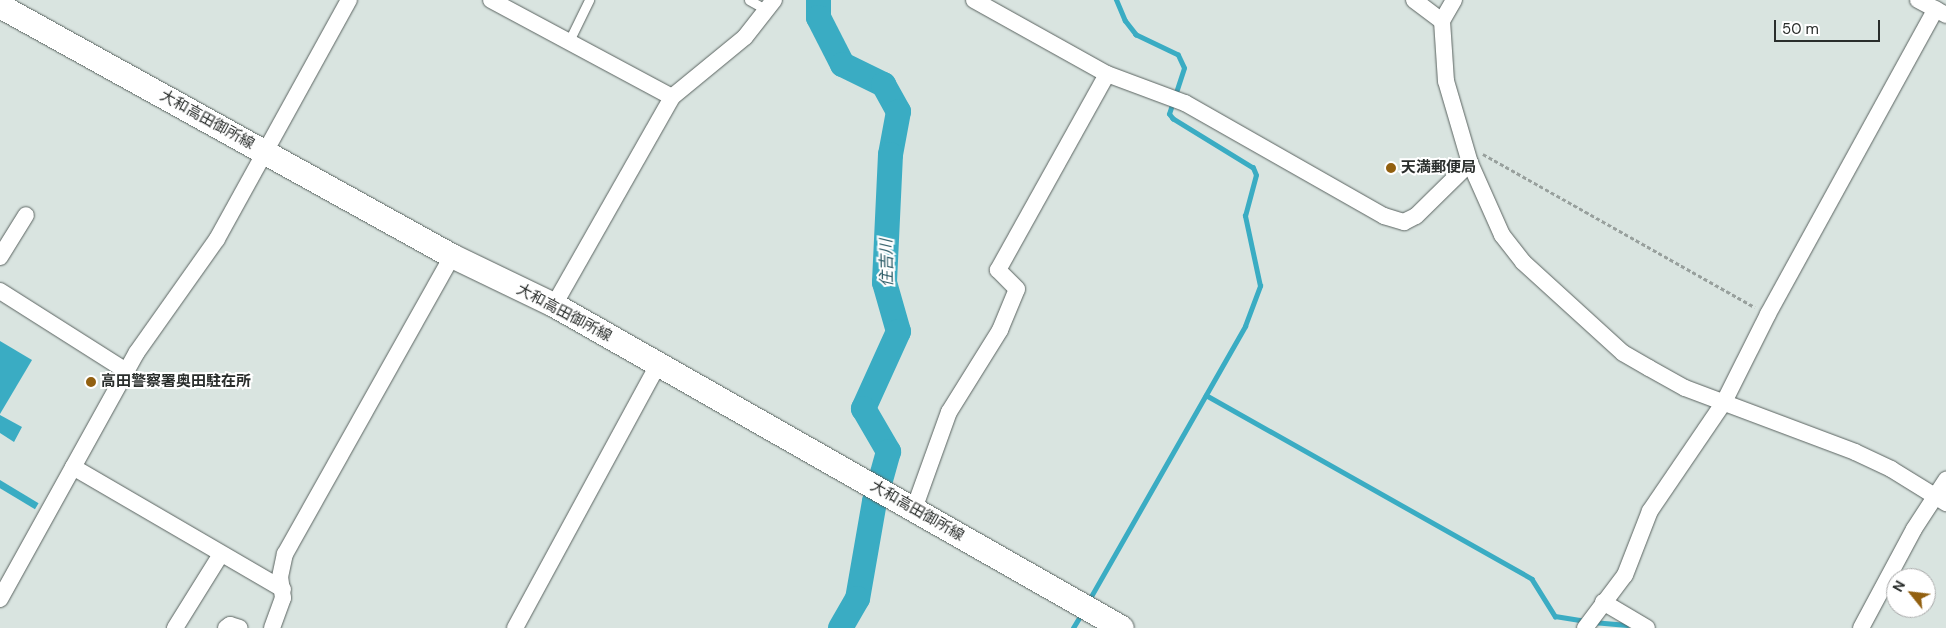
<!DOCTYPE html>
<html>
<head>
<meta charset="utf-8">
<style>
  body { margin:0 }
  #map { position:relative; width:1946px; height:628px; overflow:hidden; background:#d9e4e0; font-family:"DM Sans","Noto Sans JP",sans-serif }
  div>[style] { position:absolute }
  .water>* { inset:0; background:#3aacc3; transform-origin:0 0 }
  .stream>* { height:4.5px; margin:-2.25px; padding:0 2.25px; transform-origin:2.25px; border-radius:2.25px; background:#3aacc3 }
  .river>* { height:25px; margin:-12.5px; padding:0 12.5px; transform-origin:12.5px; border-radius:12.5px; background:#3aacc3 }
  .path>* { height:2.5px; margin-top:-1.25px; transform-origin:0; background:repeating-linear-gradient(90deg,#98a09d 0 4px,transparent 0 6.5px) }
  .roads { filter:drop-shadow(0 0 1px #5a6360) drop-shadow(0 0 1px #5a6360) }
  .lane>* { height:9px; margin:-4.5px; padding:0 4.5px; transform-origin:4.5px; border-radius:4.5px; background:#fff }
  .street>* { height:16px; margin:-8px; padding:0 8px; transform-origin:8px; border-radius:8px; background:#fff }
  .secondary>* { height:24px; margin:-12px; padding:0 12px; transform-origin:12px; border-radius:12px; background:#fff }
  .dots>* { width:14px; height:14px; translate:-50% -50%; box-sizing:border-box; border:2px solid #fff; border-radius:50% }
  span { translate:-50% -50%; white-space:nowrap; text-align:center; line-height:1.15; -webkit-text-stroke:4px #fff; paint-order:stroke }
  .street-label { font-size:15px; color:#2a2e2c }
  .poi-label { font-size:15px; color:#2a2e2c; font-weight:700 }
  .left { translate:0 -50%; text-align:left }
  .water-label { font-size:16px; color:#2f5e69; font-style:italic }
  .north { position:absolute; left:1886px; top:568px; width:50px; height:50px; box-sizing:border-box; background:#fff; border:1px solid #aaabab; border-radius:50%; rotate:299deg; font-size:14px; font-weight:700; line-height:20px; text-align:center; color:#2a2e2c }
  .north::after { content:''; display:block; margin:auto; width:18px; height:22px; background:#926010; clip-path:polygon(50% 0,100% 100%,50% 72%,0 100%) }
  .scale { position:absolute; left:1774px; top:20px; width:106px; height:22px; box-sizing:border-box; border:2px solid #2a2e2c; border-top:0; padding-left:6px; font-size:15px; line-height:18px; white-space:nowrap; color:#2a2e2c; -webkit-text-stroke:4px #fff; paint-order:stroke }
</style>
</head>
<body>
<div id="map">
  <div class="water">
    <div style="clip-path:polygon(0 341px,32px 360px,0 414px)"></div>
    <div style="clip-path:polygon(0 415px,22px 427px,14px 442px,0 433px)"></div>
    <div style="left:0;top:480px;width:45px;height:7px;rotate:31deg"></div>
  </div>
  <div class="stream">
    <div style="left:1206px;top:395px;width:374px;rotate:29.4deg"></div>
    <div style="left:1532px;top:579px;width:44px;rotate:58.1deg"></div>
    <div style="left:1555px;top:616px;width:31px;rotate:9deg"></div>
    <div style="left:1089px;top:600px;width:315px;rotate:-60.3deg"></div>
    <div style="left:1245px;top:326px;width:43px;rotate:-69.4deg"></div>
    <div style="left:1260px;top:286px;width:72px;rotate:-102.1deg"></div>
    <div style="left:1245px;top:216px;width:42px;rotate:-75deg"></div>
    <div style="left:1256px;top:175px;width:8px;rotate:-113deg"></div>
    <div style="left:1253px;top:168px;width:94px;rotate:-148.5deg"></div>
    <div style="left:1173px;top:119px;width:6px;rotate:-129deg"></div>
    <div style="left:1169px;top:114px;width:48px;rotate:-71.9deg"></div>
    <div style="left:1184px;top:68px;width:14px;rotate:-115deg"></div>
    <div style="left:1178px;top:55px;width:47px;rotate:-154.5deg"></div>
    <div style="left:1136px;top:35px;width:18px;rotate:-128deg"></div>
    <div style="left:1125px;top:21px;width:23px;rotate:-113deg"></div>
    <div style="left:1593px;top:622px;width:34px;rotate:5deg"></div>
    <div style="left:1073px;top:628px;width:17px;rotate:-59deg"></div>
  </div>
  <div class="river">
    <div style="left:818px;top:0;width:17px;rotate:90deg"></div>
    <div style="left:818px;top:17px;width:53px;rotate:62.9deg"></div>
    <div style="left:842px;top:64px;width:46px;rotate:26deg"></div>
    <div style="left:883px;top:84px;width:31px;rotate:61deg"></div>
    <div style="left:898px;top:111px;width:44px;rotate:100.5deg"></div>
    <div style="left:890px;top:154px;width:128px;rotate:92.7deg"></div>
    <div style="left:884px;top:282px;width:51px;rotate:74.1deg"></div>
    <div style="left:898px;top:331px;width:85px;rotate:114.4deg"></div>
    <div style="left:863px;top:408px;width:50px;rotate:59.8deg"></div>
    <div style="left:888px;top:451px;width:52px;rotate:105.6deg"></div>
    <div style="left:874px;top:501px;width:98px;rotate:99.9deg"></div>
    <div style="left:857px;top:598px;width:34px;rotate:120deg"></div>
  </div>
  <div class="path">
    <div style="left:1483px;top:154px;width:312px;rotate:29.4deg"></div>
  </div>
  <div class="roads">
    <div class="lane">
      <div style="left:749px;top:0;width:18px;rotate:29deg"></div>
      <div style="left:569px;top:41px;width:46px;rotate:-64deg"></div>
    </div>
    <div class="street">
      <div style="left:491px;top:0;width:205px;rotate:28.2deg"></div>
      <div style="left:974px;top:0;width:152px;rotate:29.1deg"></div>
      <div style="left:1107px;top:74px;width:83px;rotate:20.4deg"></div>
      <div style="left:1185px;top:103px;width:229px;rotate:29.6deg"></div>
      <div style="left:1384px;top:216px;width:21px;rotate:17deg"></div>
      <div style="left:1404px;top:222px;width:13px;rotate:-27deg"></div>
      <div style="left:1416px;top:216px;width:76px;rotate:-44.5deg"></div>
      <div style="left:1414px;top:0;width:35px;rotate:37deg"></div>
      <div style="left:1454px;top:0;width:24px;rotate:120deg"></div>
      <div style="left:1442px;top:21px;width:60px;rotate:86.2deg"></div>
      <div style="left:1446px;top:81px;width:85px;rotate:73.7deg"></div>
      <div style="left:1470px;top:163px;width:79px;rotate:66deg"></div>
      <div style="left:1502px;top:235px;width:34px;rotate:52deg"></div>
      <div style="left:1523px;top:262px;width:135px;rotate:42.3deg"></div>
      <div style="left:1623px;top:353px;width:30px;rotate:30deg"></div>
      <div style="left:1649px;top:368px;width:41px;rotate:29.1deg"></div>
      <div style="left:1685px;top:388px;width:182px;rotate:20.6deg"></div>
      <div style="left:1855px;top:452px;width:40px;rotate:25deg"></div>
      <div style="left:1891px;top:469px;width:65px;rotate:31.7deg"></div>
      <div style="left:1918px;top:0;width:32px;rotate:28deg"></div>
      <div style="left:0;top:257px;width:49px;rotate:-58.2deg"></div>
      <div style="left:0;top:291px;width:149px;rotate:32.4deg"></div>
      <div style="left:554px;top:305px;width:239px;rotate:-60.4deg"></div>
      <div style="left:672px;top:97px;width:94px;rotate:-39.4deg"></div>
      <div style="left:745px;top:37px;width:47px;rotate:-51.9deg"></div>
      <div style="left:73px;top:467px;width:243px;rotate:30.2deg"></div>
      <div style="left:914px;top:509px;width:103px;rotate:-70.2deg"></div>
      <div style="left:949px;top:412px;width:97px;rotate:-58.1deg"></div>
      <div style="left:1000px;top:330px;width:44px;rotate:-67.5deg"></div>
      <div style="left:1017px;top:289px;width:27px;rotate:-135deg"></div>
      <div style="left:998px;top:270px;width:224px;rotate:-60.9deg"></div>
      <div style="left:0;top:599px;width:282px;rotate:-61deg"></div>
      <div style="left:137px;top:352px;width:138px;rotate:-54.7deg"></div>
      <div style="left:217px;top:239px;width:273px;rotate:-61.1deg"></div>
      <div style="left:1603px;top:602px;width:51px;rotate:30.6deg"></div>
      <div style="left:175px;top:628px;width:87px;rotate:-58.1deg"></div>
      <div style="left:226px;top:628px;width:5px;rotate:-37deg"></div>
      <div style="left:230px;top:625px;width:10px;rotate:17deg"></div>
      <div style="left:272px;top:628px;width:32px;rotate:-70deg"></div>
      <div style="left:283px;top:598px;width:21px;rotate:-98deg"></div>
      <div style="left:280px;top:577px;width:24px;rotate:-78deg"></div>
      <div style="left:285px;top:554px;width:342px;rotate:-60.7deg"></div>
      <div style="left:515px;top:628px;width:299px;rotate:-61.5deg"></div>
      <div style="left:1585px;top:628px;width:66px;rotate:-53deg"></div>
      <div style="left:1625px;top:575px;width:69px;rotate:-68.7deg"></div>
      <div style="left:1650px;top:511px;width:132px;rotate:-55.8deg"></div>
      <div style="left:1724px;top:402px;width:98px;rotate:-63.4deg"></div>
      <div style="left:1768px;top:314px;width:348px;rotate:-61.2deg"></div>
      <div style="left:1861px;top:628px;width:112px;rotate:-61.8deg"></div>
      <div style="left:1914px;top:529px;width:59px;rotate:-56.9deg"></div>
    </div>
    <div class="secondary">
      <div style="left:0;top:6px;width:517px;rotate:28.95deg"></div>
      <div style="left:452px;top:256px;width:113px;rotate:25.7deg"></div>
      <div style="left:554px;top:305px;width:653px;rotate:29.63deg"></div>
    </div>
  </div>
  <div class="dots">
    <div style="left:1391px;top:168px;background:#926010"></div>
    <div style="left:91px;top:382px;background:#926010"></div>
  </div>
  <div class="street-label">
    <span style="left:207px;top:120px;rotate:29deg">大和高田御所線</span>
    <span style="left:564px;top:313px;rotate:28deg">大和高田御所線</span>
    <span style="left:917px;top:511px;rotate:30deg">大和高田御所線</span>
  </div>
  <div class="poi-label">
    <span class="left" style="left:1401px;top:168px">天満郵便局</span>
    <span class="left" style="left:101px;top:382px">高田警察署奥田駐在所</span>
  </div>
  <div class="water-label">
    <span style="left:887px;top:263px;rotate:-91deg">住吉川</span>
  </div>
  <div class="north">N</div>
  <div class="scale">50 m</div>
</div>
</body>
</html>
